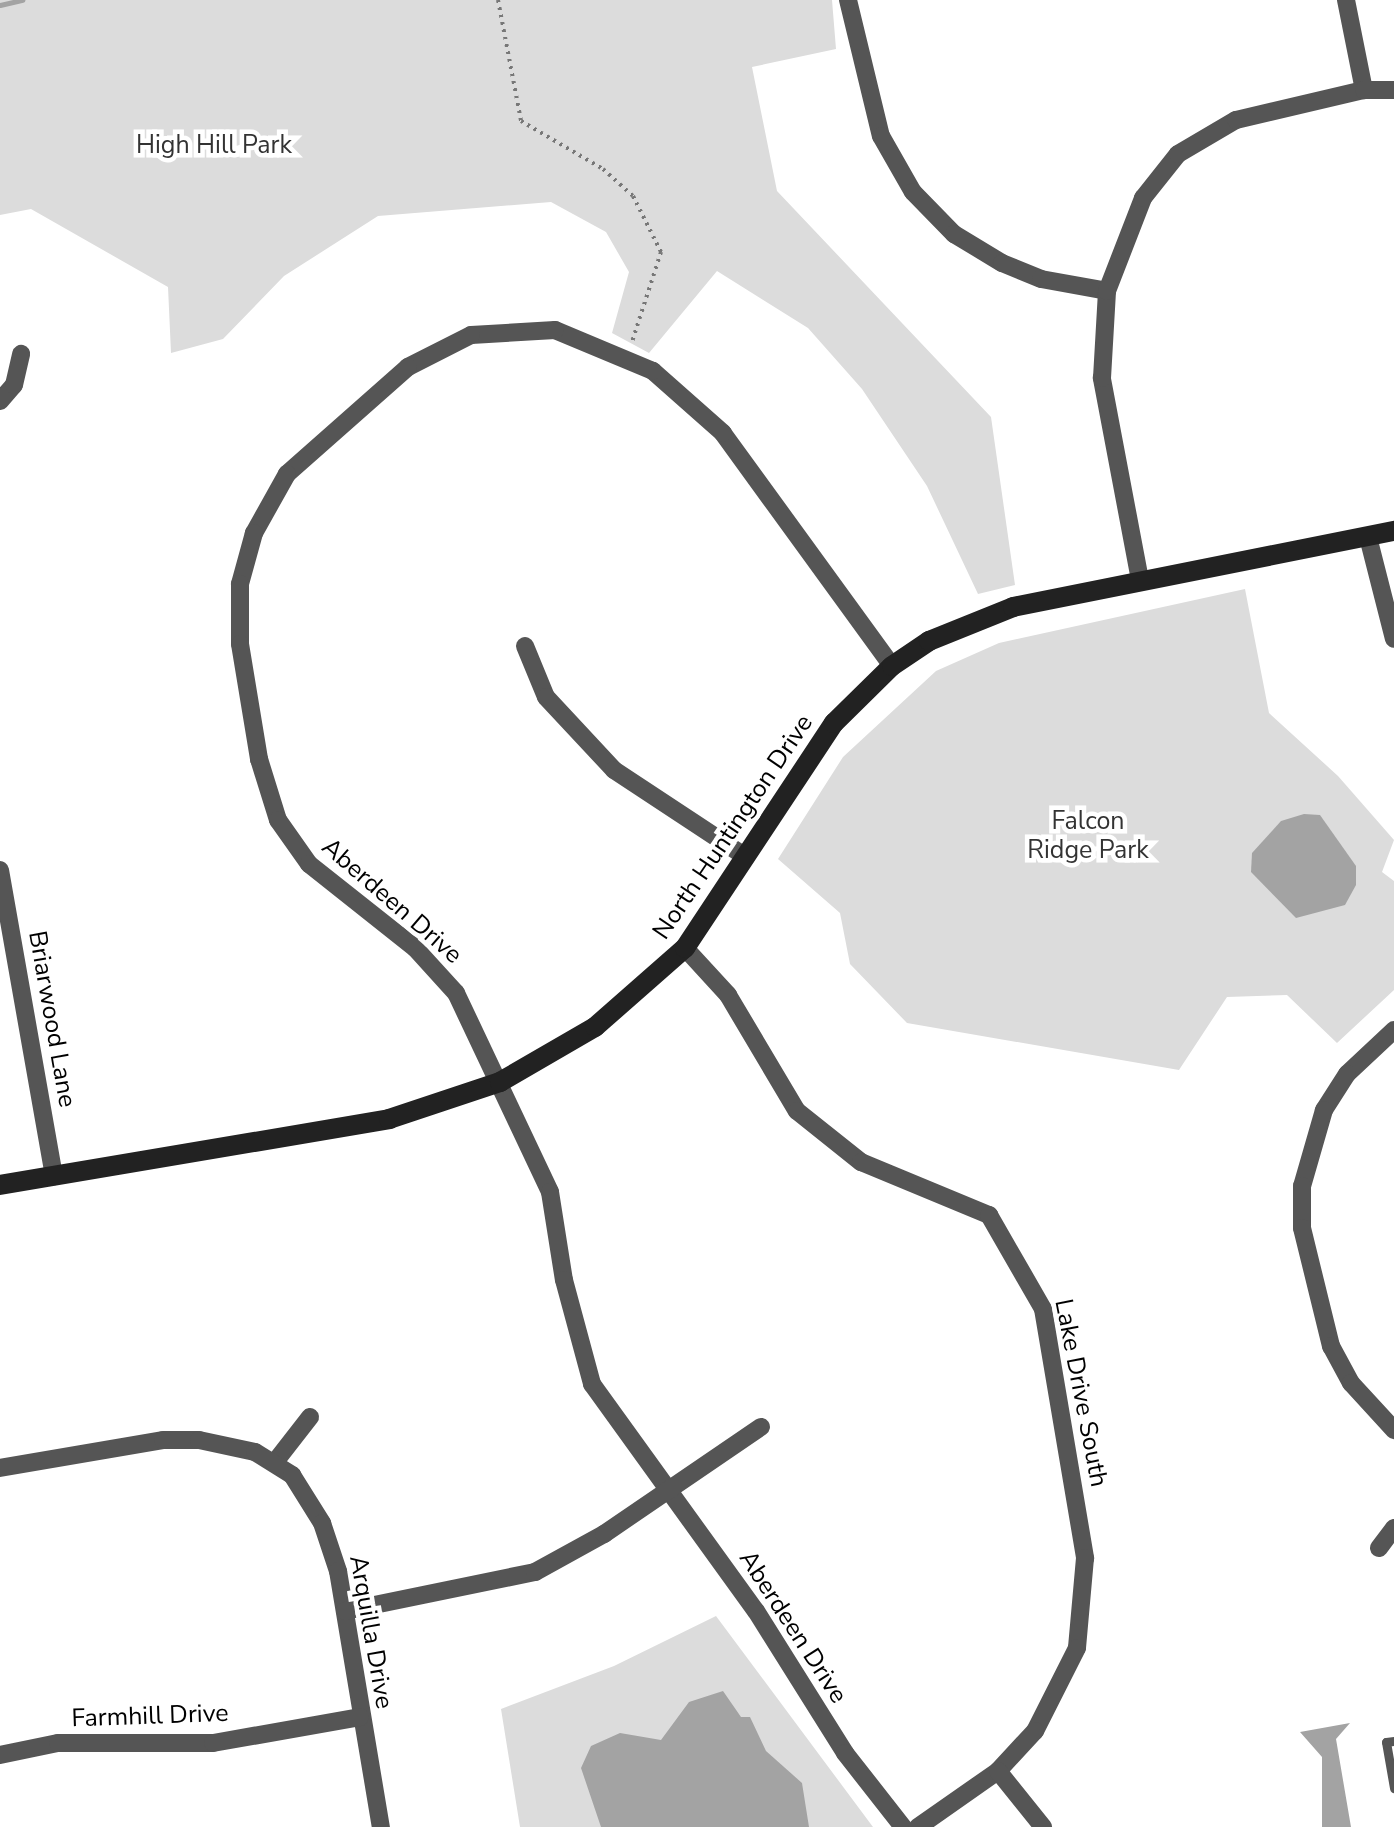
<!DOCTYPE html>
<html>
<head>
<meta charset="utf-8">
<style>
  body { margin:0 }
  #map { position:relative; width:1394px; height:1827px; overflow:hidden; background:#fff; font-family:"Nunito Sans",sans-serif }
  div>[style] { position:absolute }
  .green>* { inset:0; background:#dcdcdc }
  .water>* { inset:0; background:#a3a3a3 }
  .stream>* { height:5px; margin:-2.5px; padding:0 2.5px; transform-origin:2.5px; border-radius:2.5px; background:#a3a3a3 }
  .path>* { height:4px; margin-top:-2px; transform-origin:0; background:repeating-linear-gradient(90deg,#777 0 2.5px,transparent 0 7.5px) }
  .lane>* { height:9px; margin:-4.5px; padding:0 4.5px; transform-origin:4.5px; border-radius:4.5px; background:#555 }
  .street>* { height:18px; margin:-9px; padding:0 9px; transform-origin:9px; border-radius:9px; background:#555 }
  .secondary>* { height:20px; margin:-10px; padding:0 10px; transform-origin:10px; border-radius:10px; background:#222 }
  span { translate:-50% -50%; white-space:nowrap; text-align:center; line-height:1.15; -webkit-text-stroke:9px #fff; paint-order:stroke }
  .park-label { font-size:25px; color:#333 }
  .street-label { font-size:25px; color:#000 }
</style>
</head>
<body>
<div id="map">
  <div class="green">
    <div style="clip-path:polygon(0 0,832px 0,836px 49px,752px 67px,777px 191px,991px 417px,1015px 585px,978px 594px,927px 486px,862px 389px,808px 328px,717px 271px,649px 353px,612px 333px,629px 272px,606px 232px,551px 202px,378px 216px,284px 276px,223px 339px,171px 353px,168px 287px,31px 209px,0 215px)"></div>
    <div style="clip-path:polygon(1245px 589px,1269px 713px,1338px 776px,1394px 840px,1382px 872px,1394px 881px,1394px 990px,1337px 1043px,1287px 995px,1227px 997px,1179px 1070px,907px 1023px,850px 964px,840px 913px,778px 859px,843px 757px,936px 671px,999px 643px)"></div>
    <div style="clip-path:polygon(716px 1616px,873px 1827px,520px 1827px,501px 1709px,614px 1666px)"></div>
  </div>
  <div class="water">
    <div style="clip-path:polygon(1304px 814px,1320px 815px,1356px 866px,1356px 885px,1345px 905px,1296px 918px,1251px 872px,1252px 853px,1281px 821px)"></div>
    <div style="clip-path:polygon(723px 1691px,741px 1717px,750px 1717px,766px 1751px,802px 1783px,809px 1827px,601px 1827px,581px 1768px,591px 1746px,620px 1733px,661px 1740px,689px 1702px)"></div>
    <div style="clip-path:polygon(1350px 1723px,1336px 1739px,1351px 1827px,1322px 1827px,1322px 1757px,1300px 1732px)"></div>
  </div>
  <div class="stream">
    <div style="left:0;top:5px;width:23px;rotate:-13deg"></div>
  </div>
  <div class="path">
    <div style="left:498px;top:0;width:123px;rotate:79.2deg"></div>
    <div style="left:521px;top:121px;width:95px;rotate:30.3deg"></div>
    <div style="left:603px;top:169px;width:40px;rotate:42deg"></div>
    <div style="left:633px;top:196px;width:63px;rotate:63.4deg"></div>
    <div style="left:661px;top:252px;width:95px;rotate:107.9deg"></div>
  </div>
  <div class="lane">
    <div style="left:1394px;top:1741px;width:8px;rotate:173deg"></div>
    <div style="left:1386px;top:1742px;width:47px;rotate:80.1deg"></div>
  </div>
  <div class="street">
    <div style="left:848px;top:0;width:140px;rotate:76.4deg"></div>
    <div style="left:881px;top:136px;width:64px;rotate:60.3deg"></div>
    <div style="left:913px;top:192px;width:59px;rotate:45.7deg"></div>
    <div style="left:954px;top:234px;width:56px;rotate:31.1deg"></div>
    <div style="left:1002px;top:263px;width:42px;rotate:22.3deg"></div>
    <div style="left:1041px;top:279px;width:67px;rotate:10.3deg"></div>
    <div style="left:1346px;top:0;width:92px;rotate:78.7deg"></div>
    <div style="left:0;top:401px;width:21px;rotate:-49deg"></div>
    <div style="left:14px;top:385px;width:32px;rotate:-77deg"></div>
    <div style="left:1368px;top:537px;width:105px;rotate:75.7deg"></div>
    <div style="left:1140px;top:580px;width:206px;rotate:-100.7deg"></div>
    <div style="left:1102px;top:378px;width:87px;rotate:-86.7deg"></div>
    <div style="left:1107px;top:291px;width:100px;rotate:-68.8deg"></div>
    <div style="left:1143px;top:198px;width:56px;rotate:-51.5deg"></div>
    <div style="left:1178px;top:154px;width:67px;rotate:-30.4deg"></div>
    <div style="left:1236px;top:120px;width:131px;rotate:-13.2deg"></div>
    <div style="left:1364px;top:90px;width:30px"></div>
    <div style="left:525px;top:646px;width:55px;rotate:67.6deg"></div>
    <div style="left:546px;top:697px;width:100px;rotate:47deg"></div>
    <div style="left:614px;top:770px;width:158px;rotate:33.4deg"></div>
    <div style="left:892px;top:666px;width:288px;rotate:-126deg"></div>
    <div style="left:723px;top:433px;width:94px;rotate:-138.5deg"></div>
    <div style="left:653px;top:371px;width:106px;rotate:-157.3deg"></div>
    <div style="left:555px;top:330px;width:84px;rotate:176.6deg"></div>
    <div style="left:471px;top:335px;width:71px;rotate:153.1deg"></div>
    <div style="left:408px;top:367px;width:162px;rotate:138.5deg"></div>
    <div style="left:287px;top:474px;width:68px;rotate:119.2deg"></div>
    <div style="left:254px;top:533px;width:53px;rotate:105.4deg"></div>
    <div style="left:240px;top:584px;width:60px;rotate:90deg"></div>
    <div style="left:240px;top:644px;width:117px;rotate:80.6deg"></div>
    <div style="left:259px;top:759px;width:64px;rotate:72.7deg"></div>
    <div style="left:278px;top:820px;width:54px;rotate:54.8deg"></div>
    <div style="left:309px;top:864px;width:135px;rotate:38.4deg"></div>
    <div style="left:415px;top:948px;width:61px;rotate:47.7deg"></div>
    <div style="left:456px;top:993px;width:220px;rotate:64.7deg"></div>
    <div style="left:550px;top:1192px;width:89px;rotate:81deg"></div>
    <div style="left:564px;top:1280px;width:108px;rotate:74.9deg"></div>
    <div style="left:592px;top:1384px;width:280px;rotate:54.2deg"></div>
    <div style="left:756px;top:1611px;width:168px;rotate:57.9deg"></div>
    <div style="left:845px;top:1753px;width:94px;rotate:51.9deg"></div>
    <div style="left:0;top:870px;width:311px;rotate:80deg"></div>
    <div style="left:685px;top:948px;width:64px;rotate:47.5deg"></div>
    <div style="left:728px;top:995px;width:135px;rotate:59.3deg"></div>
    <div style="left:797px;top:1111px;width:82px;rotate:38.6deg"></div>
    <div style="left:861px;top:1162px;width:139px;rotate:22.5deg"></div>
    <div style="left:989px;top:1215px;width:108px;rotate:60.1deg"></div>
    <div style="left:1043px;top:1309px;width:253px;rotate:80.4deg"></div>
    <div style="left:1085px;top:1558px;width:90px;rotate:95.1deg"></div>
    <div style="left:1077px;top:1648px;width:93px;rotate:116.8deg"></div>
    <div style="left:1035px;top:1731px;width:54px;rotate:132.8deg"></div>
    <div style="left:998px;top:1771px;width:98px;rotate:145deg"></div>
    <div style="left:1394px;top:1030px;width:64px;rotate:136.9deg"></div>
    <div style="left:1347px;top:1074px;width:43px;rotate:122.6deg"></div>
    <div style="left:1324px;top:1110px;width:79px;rotate:106.1deg"></div>
    <div style="left:1302px;top:1186px;width:42px;rotate:90deg"></div>
    <div style="left:1302px;top:1228px;width:122px;rotate:76.2deg"></div>
    <div style="left:1331px;top:1346px;width:42px;rotate:61.6deg"></div>
    <div style="left:1351px;top:1383px;width:64px;rotate:47.5deg"></div>
    <div style="left:275px;top:1462px;width:57px;rotate:-52.1deg"></div>
    <div style="left:0;top:1468px;width:165px;rotate:-9.7deg"></div>
    <div style="left:163px;top:1440px;width:36px"></div>
    <div style="left:199px;top:1440px;width:57px;rotate:12.1deg"></div>
    <div style="left:255px;top:1452px;width:44px;rotate:31.9deg"></div>
    <div style="left:292px;top:1475px;width:57px;rotate:58deg"></div>
    <div style="left:322px;top:1523px;width:51px;rotate:71.6deg"></div>
    <div style="left:338px;top:1571px;width:260px;rotate:80.5deg"></div>
    <div style="left:1379px;top:1548px;width:25px;rotate:-53deg"></div>
    <div style="left:345px;top:1611px;width:194px;rotate:-11.6deg"></div>
    <div style="left:535px;top:1572px;width:79px;rotate:-28.8deg"></div>
    <div style="left:604px;top:1534px;width:190px;rotate:-34.3deg"></div>
    <div style="left:0;top:1755px;width:59px;rotate:-11.7deg"></div>
    <div style="left:58px;top:1743px;width:155px"></div>
    <div style="left:213px;top:1743px;width:149px;rotate:-10deg"></div>
    <div style="left:998px;top:1771px;width:72px;rotate:51.2deg"></div>
  </div>
  <div class="secondary">
    <div style="left:0;top:1185px;width:395px;rotate:-9.6deg"></div>
    <div style="left:389px;top:1119px;width:117px;rotate:-18.4deg"></div>
    <div style="left:500px;top:1082px;width:110px;rotate:-30.1deg"></div>
    <div style="left:595px;top:1027px;width:120px;rotate:-41.3deg"></div>
    <div style="left:685px;top:948px;width:270px;rotate:-56.5deg"></div>
    <div style="left:834px;top:723px;width:81px;rotate:-44.5deg"></div>
    <div style="left:892px;top:666px;width:45px;rotate:-34deg"></div>
    <div style="left:929px;top:641px;width:91px;rotate:-22deg"></div>
    <div style="left:1013px;top:607px;width:389px;rotate:-11.3deg"></div>
  </div>
  <div class="park-label">
    <span style="left:214px;top:145px">High Hill Park</span>
    <span style="left:1088px;top:836px">Falcon<br>Ridge Park</span>
  </div>
  <div class="street-label">
    <span style="left:733px;top:827px;rotate:-56deg">North Huntington Drive</span>
    <span style="left:392px;top:901px;rotate:41deg">Aberdeen Drive</span>
    <span style="left:52px;top:1019px;rotate:80deg">Briarwood Lane</span>
    <span style="left:1081px;top:1393px;rotate:79deg">Lake Drive South</span>
    <span style="left:793px;top:1627px;rotate:57deg">Aberdeen Drive</span>
    <span style="left:371px;top:1632px;rotate:80deg">Arquilla Drive</span>
    <span style="left:150px;top:1716px;rotate:-2deg">Farmhill Drive</span>
  </div>
</div>
</body>
</html>
